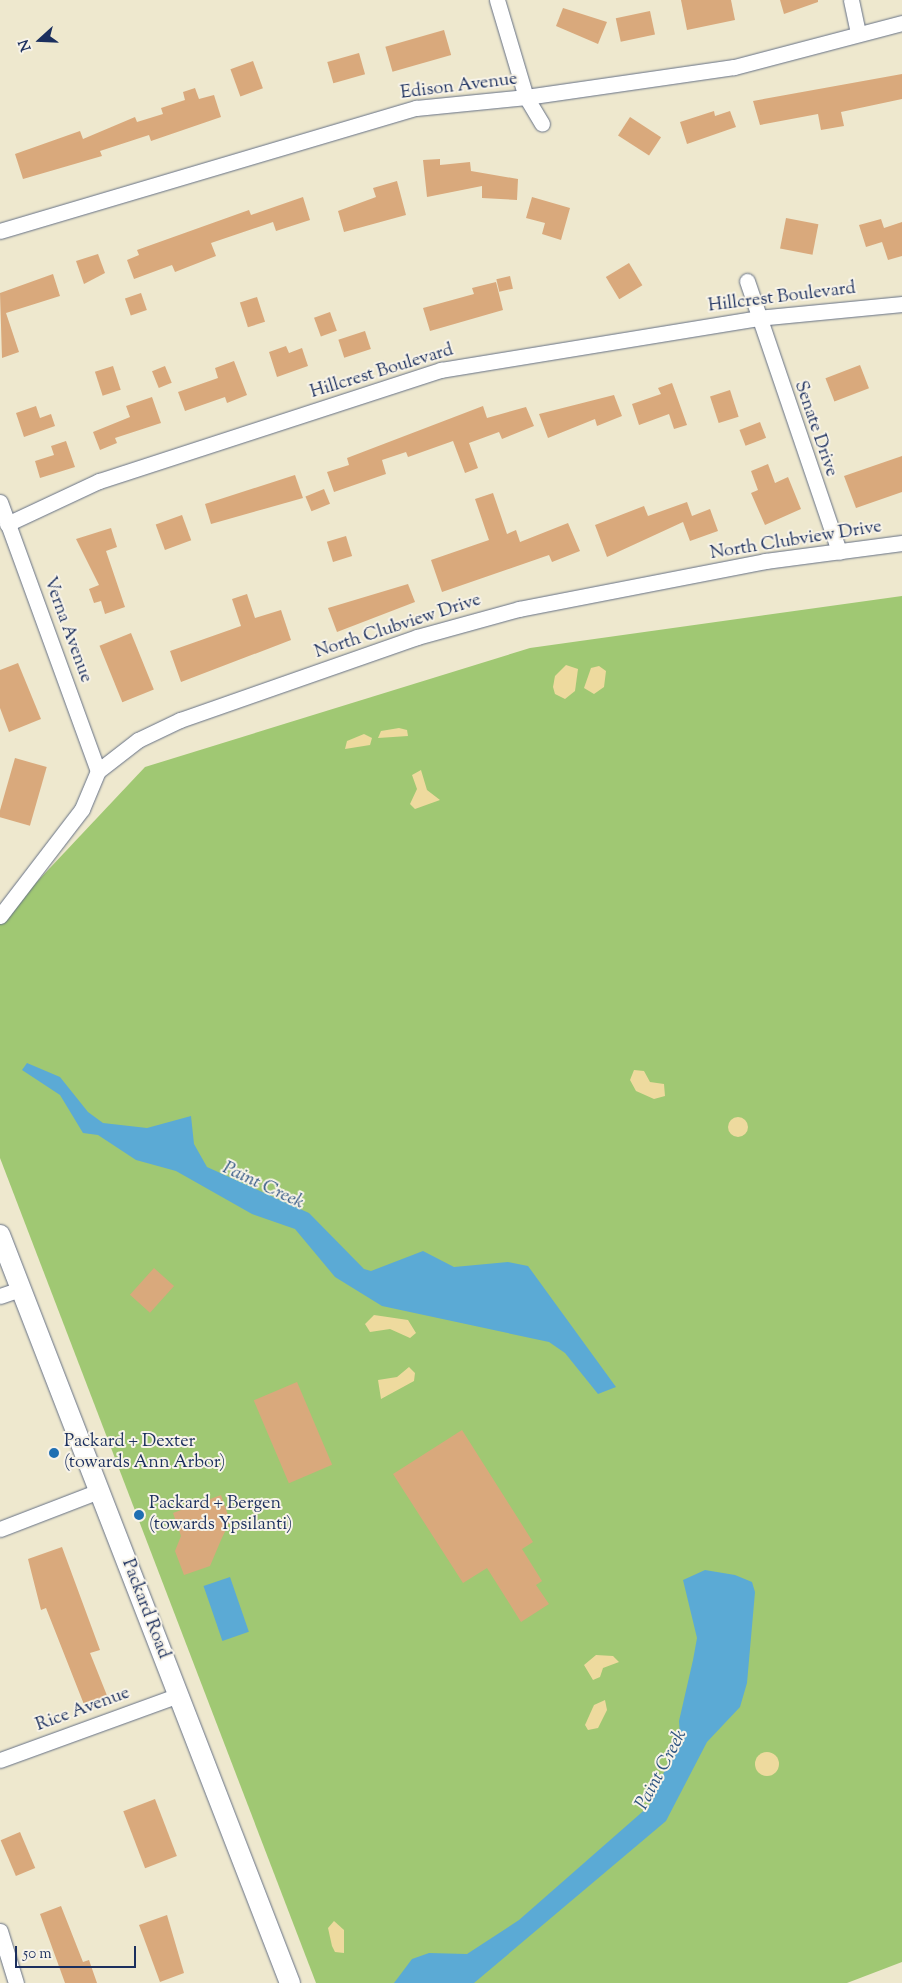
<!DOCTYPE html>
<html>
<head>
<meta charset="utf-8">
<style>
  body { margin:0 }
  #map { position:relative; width:902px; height:1983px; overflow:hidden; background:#eee8ce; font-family:"Sorts Mill Goudy",serif }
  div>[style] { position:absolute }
  .green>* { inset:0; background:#a0c873 }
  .sand>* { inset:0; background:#eeda9e }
  .round { border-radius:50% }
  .water>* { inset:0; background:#5baad5; transform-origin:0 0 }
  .building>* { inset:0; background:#d9a97c; transform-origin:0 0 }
  .roads { filter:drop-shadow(0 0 1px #657085) drop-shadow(0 0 1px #657085) }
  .minor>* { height:15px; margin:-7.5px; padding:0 7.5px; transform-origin:7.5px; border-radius:7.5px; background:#fff }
  .secondary>* { height:20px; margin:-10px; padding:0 10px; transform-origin:10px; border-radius:10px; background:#fff }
  .dots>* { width:14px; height:14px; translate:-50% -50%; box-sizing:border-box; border:2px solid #f7f3e8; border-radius:50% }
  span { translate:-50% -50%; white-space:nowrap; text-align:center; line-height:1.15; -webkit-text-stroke:4px #f7f3e8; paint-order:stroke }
  .street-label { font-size:18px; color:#1b2f5e }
  .poi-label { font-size:18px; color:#1b2f5e }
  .left { translate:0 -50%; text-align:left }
  .water-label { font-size:19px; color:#2e5482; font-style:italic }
  .north { position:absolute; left:15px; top:15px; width:50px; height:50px; -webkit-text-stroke:4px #f7f3e8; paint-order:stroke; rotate:250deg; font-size:14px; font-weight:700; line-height:20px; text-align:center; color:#1b2f5e }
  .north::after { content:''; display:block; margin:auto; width:18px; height:22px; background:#1b2f5e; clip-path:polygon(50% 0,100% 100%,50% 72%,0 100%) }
  .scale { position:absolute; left:15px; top:1946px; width:121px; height:22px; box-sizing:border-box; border:2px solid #1b2f5e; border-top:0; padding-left:6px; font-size:15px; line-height:18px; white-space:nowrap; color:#1b2f5e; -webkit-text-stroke:4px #f7f3e8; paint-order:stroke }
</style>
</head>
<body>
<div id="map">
  <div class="green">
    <div style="clip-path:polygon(902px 596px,902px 1962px,847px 1983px,316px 1983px,0 1158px,0 921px,145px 767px,530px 648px)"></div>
  </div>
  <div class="sand">
    <div style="clip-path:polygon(566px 665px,578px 669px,575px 691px,565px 699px,555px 694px,553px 687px,555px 676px)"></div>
    <div style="clip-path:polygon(591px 668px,599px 666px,606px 671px,604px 687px,594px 694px,584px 688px)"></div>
    <div style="clip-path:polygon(399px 728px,407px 730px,408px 736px,378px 738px,381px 731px)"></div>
    <div style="clip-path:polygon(364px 734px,372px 738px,370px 745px,345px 749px,347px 741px)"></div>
    <div style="clip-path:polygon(421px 770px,427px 790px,440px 800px,415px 809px,410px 804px,417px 789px,412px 775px)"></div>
    <div style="clip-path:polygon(634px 1070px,644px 1071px,650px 1082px,664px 1084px,665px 1096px,654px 1099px,636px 1091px,630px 1080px)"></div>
    <div class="round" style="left:728px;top:1117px;width:20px;height:20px"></div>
    <div style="clip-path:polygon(374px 1315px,408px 1320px,416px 1333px,410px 1338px,390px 1329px,370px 1332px,365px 1324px)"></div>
    <div style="clip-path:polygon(409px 1367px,415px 1373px,414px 1381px,381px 1399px,378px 1380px,397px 1377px)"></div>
    <div style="clip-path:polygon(596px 1655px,613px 1656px,619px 1662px,603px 1668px,600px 1677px,593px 1680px,584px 1665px)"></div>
    <div style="clip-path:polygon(605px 1700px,607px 1710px,598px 1728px,588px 1730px,585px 1725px,594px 1705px)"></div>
    <div class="round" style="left:755px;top:1752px;width:24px;height:24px"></div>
    <div style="clip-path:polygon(334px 1921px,344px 1930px,344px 1953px,335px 1952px,332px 1946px,328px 1928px)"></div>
  </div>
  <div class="water">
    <div style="clip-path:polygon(27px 1063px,60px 1077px,88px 1112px,103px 1123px,147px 1128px,191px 1116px,194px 1144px,207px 1167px,309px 1213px,364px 1269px,371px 1271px,423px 1251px,454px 1267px,508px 1262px,528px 1266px,616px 1387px,598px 1394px,565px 1353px,549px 1342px,382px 1306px,335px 1277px,295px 1229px,252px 1214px,176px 1171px,136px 1160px,98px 1135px,83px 1133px,60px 1095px,22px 1070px)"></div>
    <div style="clip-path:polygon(705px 1570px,735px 1575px,752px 1582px,755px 1592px,747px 1683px,740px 1707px,707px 1742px,666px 1821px,474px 1983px,394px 1983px,412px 1959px,429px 1953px,467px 1954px,519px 1920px,649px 1806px,680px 1736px,679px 1721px,693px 1660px,697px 1638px,683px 1580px)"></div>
    <div style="left:230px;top:1577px;width:58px;height:28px;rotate:71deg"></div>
  </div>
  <div class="building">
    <div style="clip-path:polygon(681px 0,731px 0,735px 20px,687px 30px)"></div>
    <div style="clip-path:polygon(780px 0,818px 0,818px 2px,784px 14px)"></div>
    <div style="clip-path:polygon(563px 8px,607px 22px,598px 44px,556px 26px)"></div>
    <div style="left:650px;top:11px;width:24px;height:35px;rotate:78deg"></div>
    <div style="left:444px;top:30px;width:26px;height:61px;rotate:74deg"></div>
    <div style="left:359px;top:53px;width:22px;height:33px;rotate:74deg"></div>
    <div style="left:253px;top:61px;width:29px;height:24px;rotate:70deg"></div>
    <div style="clip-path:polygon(902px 74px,902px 99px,841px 112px,844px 126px,821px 130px,818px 114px,760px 125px,753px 101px)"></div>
    <div style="clip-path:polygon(195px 88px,199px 99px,214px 95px,221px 117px,151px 141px,149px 135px,100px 151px,102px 156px,23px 179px,15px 154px,80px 131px,83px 139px,135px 117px,137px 122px,163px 114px,161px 108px,185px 100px,183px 92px)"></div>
    <div style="clip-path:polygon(714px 111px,715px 116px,730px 111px,736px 127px,687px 144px,680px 122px)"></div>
    <div style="left:630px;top:117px;width:37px;height:22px;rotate:33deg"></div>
    <div style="clip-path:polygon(440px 159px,440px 165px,470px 162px,471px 171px,518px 179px,517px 200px,482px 198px,482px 186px,427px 197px,423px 160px)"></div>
    <div style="clip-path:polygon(397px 181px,406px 215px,344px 232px,338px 211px,376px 197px,373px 188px)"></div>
    <div style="clip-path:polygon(303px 197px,310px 220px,276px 231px,273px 222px,211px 243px,216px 256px,175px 272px,172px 265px,134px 279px,127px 260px,139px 255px,137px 250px,249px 210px,251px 215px)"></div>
    <div style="clip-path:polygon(532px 197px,570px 208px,561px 240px,542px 234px,545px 223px,526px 218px)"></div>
    <div style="left:786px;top:218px;width:33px;height:31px;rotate:11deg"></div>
    <div style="clip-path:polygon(881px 219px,884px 228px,902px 222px,902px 256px,888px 260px,882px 242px,866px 247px,859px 225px)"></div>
    <div style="clip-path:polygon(98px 254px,105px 273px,84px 284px,76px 261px)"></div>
    <div style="left:629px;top:263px;width:26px;height:27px;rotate:59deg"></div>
    <div style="clip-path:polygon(53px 274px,60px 296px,6px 313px,19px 352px,2px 358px,0 293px)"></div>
    <div style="left:510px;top:276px;width:13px;height:14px;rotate:77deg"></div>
    <div style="clip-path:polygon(496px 282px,503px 310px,430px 331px,423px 308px,474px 294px,472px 288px)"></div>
    <div style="left:141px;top:293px;width:18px;height:17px;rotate:71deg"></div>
    <div style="left:257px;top:297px;width:26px;height:18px;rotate:72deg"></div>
    <div style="left:330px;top:312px;width:20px;height:17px;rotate:70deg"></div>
    <div style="left:365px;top:331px;width:19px;height:28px;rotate:72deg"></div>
    <div style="clip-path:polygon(286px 346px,289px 353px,302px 348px,308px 366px,277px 377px,269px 352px)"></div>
    <div style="clip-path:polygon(234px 361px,247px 395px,227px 403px,225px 397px,185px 411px,178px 392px,218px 378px,215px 368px)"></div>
    <div style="left:860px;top:365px;width:25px;height:37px;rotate:69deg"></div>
    <div style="left:113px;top:366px;width:25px;height:19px;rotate:72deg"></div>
    <div style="left:165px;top:366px;width:18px;height:14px;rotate:68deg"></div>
    <div style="clip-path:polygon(672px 383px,687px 425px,674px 429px,669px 414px,639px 425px,632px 404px,661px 394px,658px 388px)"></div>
    <div style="left:730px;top:390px;width:28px;height:21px;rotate:72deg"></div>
    <div style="clip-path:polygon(614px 395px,622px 416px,597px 426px,595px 419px,548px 438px,539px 414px)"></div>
    <div style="clip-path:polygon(152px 397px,161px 423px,115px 438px,117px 443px,100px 450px,93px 432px,130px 417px,126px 406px)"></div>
    <div style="clip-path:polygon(36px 406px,40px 418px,51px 414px,55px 426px,24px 437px,16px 413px)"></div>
    <div style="clip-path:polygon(483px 406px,487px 418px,526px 407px,534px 426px,502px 439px,499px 432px,469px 443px,478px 468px,465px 473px,453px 441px,408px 457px,406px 452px,382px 460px,386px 474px,334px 492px,327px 472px,349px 465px,347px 458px)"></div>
    <div style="left:760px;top:422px;width:17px;height:22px;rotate:69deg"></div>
    <div style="clip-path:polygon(66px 441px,75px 467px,40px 478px,35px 461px,54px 455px,51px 446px)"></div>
    <div style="clip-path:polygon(902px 456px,902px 492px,856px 508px,844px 476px)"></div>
    <div style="clip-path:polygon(768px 464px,775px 483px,788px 477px,801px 509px,765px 525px,751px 493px,758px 490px,751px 471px)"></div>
    <div style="clip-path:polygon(295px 475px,303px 498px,211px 524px,205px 504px)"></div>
    <div style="left:324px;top:489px;width:16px;height:20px;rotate:68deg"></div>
    <div style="clip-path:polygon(493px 493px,507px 534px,516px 530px,520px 542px,568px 523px,580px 551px,552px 562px,549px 555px,442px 592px,431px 560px,489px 540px,475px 499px)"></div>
    <div style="clip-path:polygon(687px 502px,692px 516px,710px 509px,718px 531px,690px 541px,683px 522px,607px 557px,595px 525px,644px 506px,648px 516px)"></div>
    <div style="left:182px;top:515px;width:27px;height:28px;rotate:70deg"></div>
    <div style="clip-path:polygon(111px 528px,117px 547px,106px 551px,125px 607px,105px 614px,101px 601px,94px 603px,89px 589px,99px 585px,76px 539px)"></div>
    <div style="left:346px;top:536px;width:21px;height:20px;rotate:73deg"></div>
    <div style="clip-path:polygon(408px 584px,415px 602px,337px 632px,328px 608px)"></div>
    <div style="clip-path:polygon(247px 594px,255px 618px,281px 610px,291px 640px,181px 682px,170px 651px,241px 626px,232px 599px)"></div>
    <div style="left:131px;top:633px;width:61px;height:34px;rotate:68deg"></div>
    <div style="clip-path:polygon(18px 663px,41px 719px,9px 732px,0 708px,0 670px)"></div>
    <div style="left:15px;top:758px;width:33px;height:61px;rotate:16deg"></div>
    <div style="left:154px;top:1268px;width:27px;height:36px;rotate:42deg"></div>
    <div style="left:297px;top:1382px;width:90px;height:47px;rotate:67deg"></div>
    <div style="clip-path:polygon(462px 1430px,533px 1542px,522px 1549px,542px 1581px,536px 1585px,549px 1604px,521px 1622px,487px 1568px,463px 1583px,393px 1474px)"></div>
    <div style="clip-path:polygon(221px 1495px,230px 1521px,221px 1540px,210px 1566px,184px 1575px,175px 1551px,181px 1536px,173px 1513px)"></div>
    <div style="clip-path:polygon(62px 1547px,100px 1650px,90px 1653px,108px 1698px,85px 1707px,46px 1608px,41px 1610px,28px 1559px)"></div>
    <div style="left:155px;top:1799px;width:61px;height:34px;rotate:69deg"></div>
    <div style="left:20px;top:1832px;width:39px;height:21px;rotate:67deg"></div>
    <div style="clip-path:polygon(61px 1906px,83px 1962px,89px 1960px,97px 1983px,65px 1983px,40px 1914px)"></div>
    <div style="clip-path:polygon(167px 1915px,184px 1973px,160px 1982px,139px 1925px)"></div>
  </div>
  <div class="roads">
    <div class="minor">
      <div style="left:497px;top:0;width:101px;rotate:73.4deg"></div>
      <div style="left:526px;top:97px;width:31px;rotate:59deg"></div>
      <div style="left:851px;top:0;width:34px;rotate:78deg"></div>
      <div style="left:0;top:231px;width:434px;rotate:-16.5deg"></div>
      <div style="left:416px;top:108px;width:111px;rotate:-5.7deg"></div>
      <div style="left:526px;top:97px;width:210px;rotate:-8.2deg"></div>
      <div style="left:734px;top:67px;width:174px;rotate:-14.7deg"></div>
      <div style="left:747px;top:281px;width:286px;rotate:71.2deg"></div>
      <div style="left:0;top:502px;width:286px;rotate:70deg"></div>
      <div style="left:7px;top:524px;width:102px;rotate:-25.1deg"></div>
      <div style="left:99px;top:481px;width:360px;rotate:-18deg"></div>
      <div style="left:441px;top:370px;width:320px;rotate:-9.3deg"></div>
      <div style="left:757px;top:318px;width:146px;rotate:-5.5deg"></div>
      <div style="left:0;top:916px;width:135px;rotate:-52.5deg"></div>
      <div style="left:82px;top:809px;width:41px;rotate:-67.2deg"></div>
      <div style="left:98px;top:771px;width:51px;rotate:-37.8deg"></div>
      <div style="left:138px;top:740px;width:47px;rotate:-25.5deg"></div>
      <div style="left:180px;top:720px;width:251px;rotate:-19.3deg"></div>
      <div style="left:417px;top:637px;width:106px;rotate:-15.4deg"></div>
      <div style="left:519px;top:609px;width:251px;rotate:-11deg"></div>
      <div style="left:765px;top:561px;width:138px;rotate:-7.5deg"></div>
      <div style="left:0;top:1296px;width:21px;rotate:-19deg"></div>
      <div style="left:0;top:1529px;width:106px;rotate:-21deg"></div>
      <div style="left:0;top:1760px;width:190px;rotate:-20deg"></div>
      <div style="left:0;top:1931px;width:54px;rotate:72.9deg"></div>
    </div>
    <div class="secondary">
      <div style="left:0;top:1235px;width:802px;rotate:68.81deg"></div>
    </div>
  </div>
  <div class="dots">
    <div style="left:54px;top:1453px;background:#1f6fb2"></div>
    <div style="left:139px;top:1515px;background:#1f6fb2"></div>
  </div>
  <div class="street-label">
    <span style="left:459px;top:87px;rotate:-7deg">Edison Avenue</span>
    <span style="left:782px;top:298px;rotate:-7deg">Hillcrest Boulevard</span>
    <span style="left:382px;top:372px;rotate:-17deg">Hillcrest Boulevard</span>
    <span style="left:815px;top:429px;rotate:71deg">Senate Drive</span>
    <span style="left:796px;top:541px;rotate:-9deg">North Clubview Drive</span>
    <span style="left:398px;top:627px;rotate:-18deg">North Clubview Drive</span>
    <span style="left:67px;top:630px;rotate:70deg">Verna Avenue</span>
    <span style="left:145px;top:1609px;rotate:69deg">Packard Road</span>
    <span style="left:83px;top:1710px;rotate:-20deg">Rice Avenue</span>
  </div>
  <div class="poi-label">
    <span class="left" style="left:64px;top:1453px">Packard + Dexter<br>(towards Ann Arbor)</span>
    <span class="left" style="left:149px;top:1515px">Packard + Bergen<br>(towards Ypsilanti)</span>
  </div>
  <div class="water-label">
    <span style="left:263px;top:1186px;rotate:25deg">Paint Creek</span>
    <span style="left:662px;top:1770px;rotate:-62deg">Paint Creek</span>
  </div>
  <div class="north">N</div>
  <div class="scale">50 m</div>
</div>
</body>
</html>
